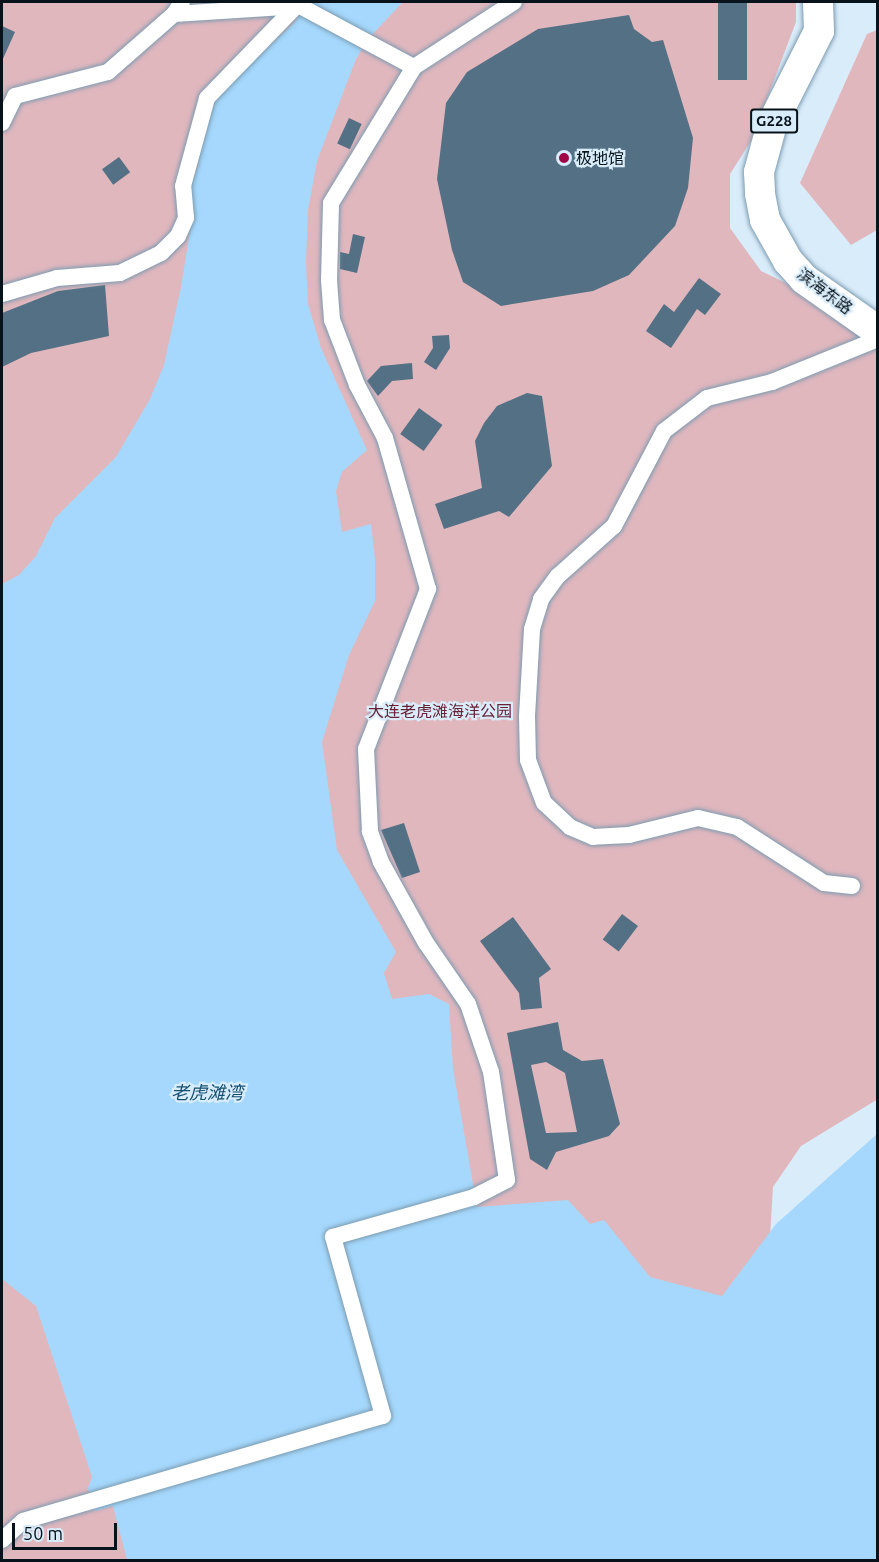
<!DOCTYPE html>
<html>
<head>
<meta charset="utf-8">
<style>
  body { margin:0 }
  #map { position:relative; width:879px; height:1562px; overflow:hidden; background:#d9ecfa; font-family:Ubuntu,"Noto Sans SC",sans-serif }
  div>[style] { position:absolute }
  .green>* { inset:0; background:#e1b7be }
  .water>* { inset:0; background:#a5d8fc }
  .building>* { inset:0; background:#537084; transform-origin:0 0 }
  .roads { filter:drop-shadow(0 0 2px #7c9bb0) drop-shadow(0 0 2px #7c9bb0) }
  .street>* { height:16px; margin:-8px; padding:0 8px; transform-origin:8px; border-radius:8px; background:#fff }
  .highway>* { height:30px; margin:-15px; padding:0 15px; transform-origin:15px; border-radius:15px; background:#fff }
  .dots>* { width:16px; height:16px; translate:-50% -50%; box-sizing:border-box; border:3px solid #d9ecfa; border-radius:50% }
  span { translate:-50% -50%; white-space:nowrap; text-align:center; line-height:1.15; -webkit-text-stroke:4.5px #d9ecfa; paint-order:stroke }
  .shield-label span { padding:2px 4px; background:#d9ecfa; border:2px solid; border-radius:4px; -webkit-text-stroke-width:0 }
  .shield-label { font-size:15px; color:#07121a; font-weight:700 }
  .poi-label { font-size:16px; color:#07121a }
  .left { translate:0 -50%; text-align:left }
  .street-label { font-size:16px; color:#07121a }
  .park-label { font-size:16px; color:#682135 }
  .water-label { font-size:18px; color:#124f71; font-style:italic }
  .frame { position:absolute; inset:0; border:3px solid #07121a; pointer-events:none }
  .scale { position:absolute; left:12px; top:1523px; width:105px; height:27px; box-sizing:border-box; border:3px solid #07121a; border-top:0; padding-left:8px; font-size:18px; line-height:21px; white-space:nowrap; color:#07121a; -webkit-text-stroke:4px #d9ecfa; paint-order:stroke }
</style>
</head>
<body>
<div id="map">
  <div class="green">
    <div style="clip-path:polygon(2px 2px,796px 2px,796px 22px,768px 96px,751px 141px,730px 174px,730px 228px,761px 271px,836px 307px,877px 340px,878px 1099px,801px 1146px,773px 1187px,751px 1560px,2px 1560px)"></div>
    <div style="clip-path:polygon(877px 30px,877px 230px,851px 245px,800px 183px,867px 34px)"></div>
  </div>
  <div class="water">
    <div style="clip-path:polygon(306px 2px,403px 2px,369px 38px,356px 59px,317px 161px,308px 210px,306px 263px,308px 304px,321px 348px,367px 450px,342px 472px,336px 491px,342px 532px,371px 524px,375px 559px,375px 601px,349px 655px,322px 742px,337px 850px,396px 952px,384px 973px,392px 999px,429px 994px,449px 1004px,453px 1069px,477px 1207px,568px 1200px,590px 1224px,604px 1220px,650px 1277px,722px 1296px,776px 1224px,877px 1134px,877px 1560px,127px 1560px,113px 1506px,95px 1511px,88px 1488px,92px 1477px,36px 1306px,2px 1279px,2px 584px,19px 575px,36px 556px,55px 518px,116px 457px,150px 399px,164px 365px,181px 287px,192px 219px,189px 189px,198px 166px,205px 119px,223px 90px,296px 21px)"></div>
  </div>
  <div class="building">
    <div style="left:718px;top:2px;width:29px;height:78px"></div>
    <div style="clip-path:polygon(629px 15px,634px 29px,652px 42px,663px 40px,693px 138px,688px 188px,675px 226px,629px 275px,593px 291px,501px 306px,463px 282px,452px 250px,437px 179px,446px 103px,467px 72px,538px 29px)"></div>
    <div style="clip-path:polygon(2px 26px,15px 32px,2px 61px)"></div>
    <div style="left:349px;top:118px;width:14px;height:28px;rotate:25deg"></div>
    <div style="left:119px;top:157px;width:19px;height:21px;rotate:54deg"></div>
    <div style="clip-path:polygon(353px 234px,365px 237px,357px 273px,340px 269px,340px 252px,349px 254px)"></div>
    <div style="clip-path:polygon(699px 278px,721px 294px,705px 315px,697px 309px,671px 348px,646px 331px,664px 304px,674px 312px)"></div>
    <div style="clip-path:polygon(105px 285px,109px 336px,31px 353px,2px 367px,2px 313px,58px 291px)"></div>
    <div style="clip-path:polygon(449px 335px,450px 348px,436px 370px,424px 362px,433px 348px,432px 336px)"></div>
    <div style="clip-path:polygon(412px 363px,413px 379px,392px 381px,378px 396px,367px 381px,381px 366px)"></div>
    <div style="clip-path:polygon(527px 393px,542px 396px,552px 466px,509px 517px,499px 511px,444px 529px,435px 504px,482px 488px,475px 441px,484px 423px,497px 406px)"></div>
    <div style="left:419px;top:408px;width:29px;height:32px;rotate:36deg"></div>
    <div style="clip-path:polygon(404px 823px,420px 872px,402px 878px,381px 830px)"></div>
    <div style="left:622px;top:914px;width:20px;height:32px;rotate:37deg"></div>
    <div style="clip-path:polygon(513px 917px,551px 969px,539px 978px,542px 1008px,521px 1010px,519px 993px,480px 941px)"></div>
    <div style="clip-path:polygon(evenodd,558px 1022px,563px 1050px,582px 1061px,603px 1059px,620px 1124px,609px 1136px,556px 1152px,547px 1170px,530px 1159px,507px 1033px,558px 1022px,546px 1062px,565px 1073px,577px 1132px,546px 1133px,531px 1065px,546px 1062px)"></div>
  </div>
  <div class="roads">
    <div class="street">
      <div style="left:174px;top:14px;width:126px;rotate:-3.6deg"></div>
      <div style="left:300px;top:6px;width:129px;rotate:28.2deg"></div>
      <div style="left:2px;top:123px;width:30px;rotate:-64deg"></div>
      <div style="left:15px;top:96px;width:96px;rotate:-14.5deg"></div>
      <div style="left:108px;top:72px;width:88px;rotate:-41.3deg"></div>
      <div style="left:174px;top:14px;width:14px;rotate:-56deg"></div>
      <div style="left:2px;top:294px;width:57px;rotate:-16.2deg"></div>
      <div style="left:57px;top:278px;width:63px;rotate:-4.5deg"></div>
      <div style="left:120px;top:273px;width:46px;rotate:-26deg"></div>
      <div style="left:161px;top:253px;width:24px;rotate:-45deg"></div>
      <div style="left:178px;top:236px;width:20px;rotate:-66deg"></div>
      <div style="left:186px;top:218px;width:32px;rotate:-95deg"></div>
      <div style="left:183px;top:186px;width:91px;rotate:-74.7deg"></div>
      <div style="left:207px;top:98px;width:128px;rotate:-45.9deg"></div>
      <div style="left:852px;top:886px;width:28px;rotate:-174deg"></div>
      <div style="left:824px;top:883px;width:103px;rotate:-147.2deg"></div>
      <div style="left:737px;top:827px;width:40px;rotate:-167deg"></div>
      <div style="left:698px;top:818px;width:71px;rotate:166.2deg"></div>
      <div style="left:629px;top:835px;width:36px;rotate:177deg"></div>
      <div style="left:593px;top:837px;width:25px;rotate:-157deg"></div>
      <div style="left:570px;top:827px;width:35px;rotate:-137deg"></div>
      <div style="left:544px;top:803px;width:46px;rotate:-110.4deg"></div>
      <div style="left:528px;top:760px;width:44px;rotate:-91.3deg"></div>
      <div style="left:527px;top:716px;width:87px;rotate:-86.7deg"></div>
      <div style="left:532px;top:629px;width:31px;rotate:-73deg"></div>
      <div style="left:541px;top:599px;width:29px;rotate:-54deg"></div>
      <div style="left:558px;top:576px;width:75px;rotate:-41.8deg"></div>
      <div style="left:614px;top:526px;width:107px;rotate:-62.2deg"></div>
      <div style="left:664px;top:431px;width:54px;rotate:-37.5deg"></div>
      <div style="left:707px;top:398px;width:67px;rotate:-13.8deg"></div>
      <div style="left:772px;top:382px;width:114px;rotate:-22.1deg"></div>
      <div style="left:2px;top:1540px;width:28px;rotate:-42deg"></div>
      <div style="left:23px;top:1521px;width:375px;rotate:-16.3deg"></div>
      <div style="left:383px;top:1416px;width:186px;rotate:-105.6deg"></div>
      <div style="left:333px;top:1237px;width:147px;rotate:-15.8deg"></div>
      <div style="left:474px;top:1197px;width:37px;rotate:-27deg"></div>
      <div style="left:507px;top:1180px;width:109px;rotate:-98.4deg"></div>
      <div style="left:491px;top:1072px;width:72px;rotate:-108.7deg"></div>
      <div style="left:468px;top:1004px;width:74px;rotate:-124.5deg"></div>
      <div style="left:426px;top:943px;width:93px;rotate:-119.1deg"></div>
      <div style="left:381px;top:862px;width:33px;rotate:-110deg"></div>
      <div style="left:370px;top:831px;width:82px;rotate:-92.8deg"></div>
      <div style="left:366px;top:749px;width:172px;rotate:-68.8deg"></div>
      <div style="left:428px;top:589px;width:157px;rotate:-105.9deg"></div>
      <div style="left:385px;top:438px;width:60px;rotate:-117.8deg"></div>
      <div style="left:357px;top:385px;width:70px;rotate:-111deg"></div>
      <div style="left:332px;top:320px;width:40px;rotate:-94.3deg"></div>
      <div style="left:329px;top:280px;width:77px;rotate:-88.5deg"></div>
      <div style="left:331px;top:203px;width:159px;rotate:-58.6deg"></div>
      <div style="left:414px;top:67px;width:119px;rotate:-33deg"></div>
    </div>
    <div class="highway">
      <div style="left:818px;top:2px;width:29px;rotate:88deg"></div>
      <div style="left:819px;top:31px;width:104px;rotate:116.8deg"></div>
      <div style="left:772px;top:124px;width:50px;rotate:105.2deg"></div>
      <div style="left:759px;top:172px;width:22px;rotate:87deg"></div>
      <div style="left:760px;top:194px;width:26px;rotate:79deg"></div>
      <div style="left:765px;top:220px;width:47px;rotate:60.7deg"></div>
      <div style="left:788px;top:261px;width:24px;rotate:48deg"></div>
      <div style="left:804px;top:279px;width:90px;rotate:35.1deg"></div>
    </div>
  </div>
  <div class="dots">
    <div style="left:564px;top:158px;background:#a10646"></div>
  </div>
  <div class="shield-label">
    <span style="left:774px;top:121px">G228</span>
  </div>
  <div class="poi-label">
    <span class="left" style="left:576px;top:158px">极地馆</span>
  </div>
  <div class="street-label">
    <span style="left:825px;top:291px;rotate:37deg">滨海东路</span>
  </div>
  <div class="park-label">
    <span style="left:440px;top:711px">大连老虎滩海洋公园</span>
  </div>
  <div class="water-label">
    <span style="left:207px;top:1092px">老虎滩湾</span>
  </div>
  <div class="frame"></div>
  <div class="scale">50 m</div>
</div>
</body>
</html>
